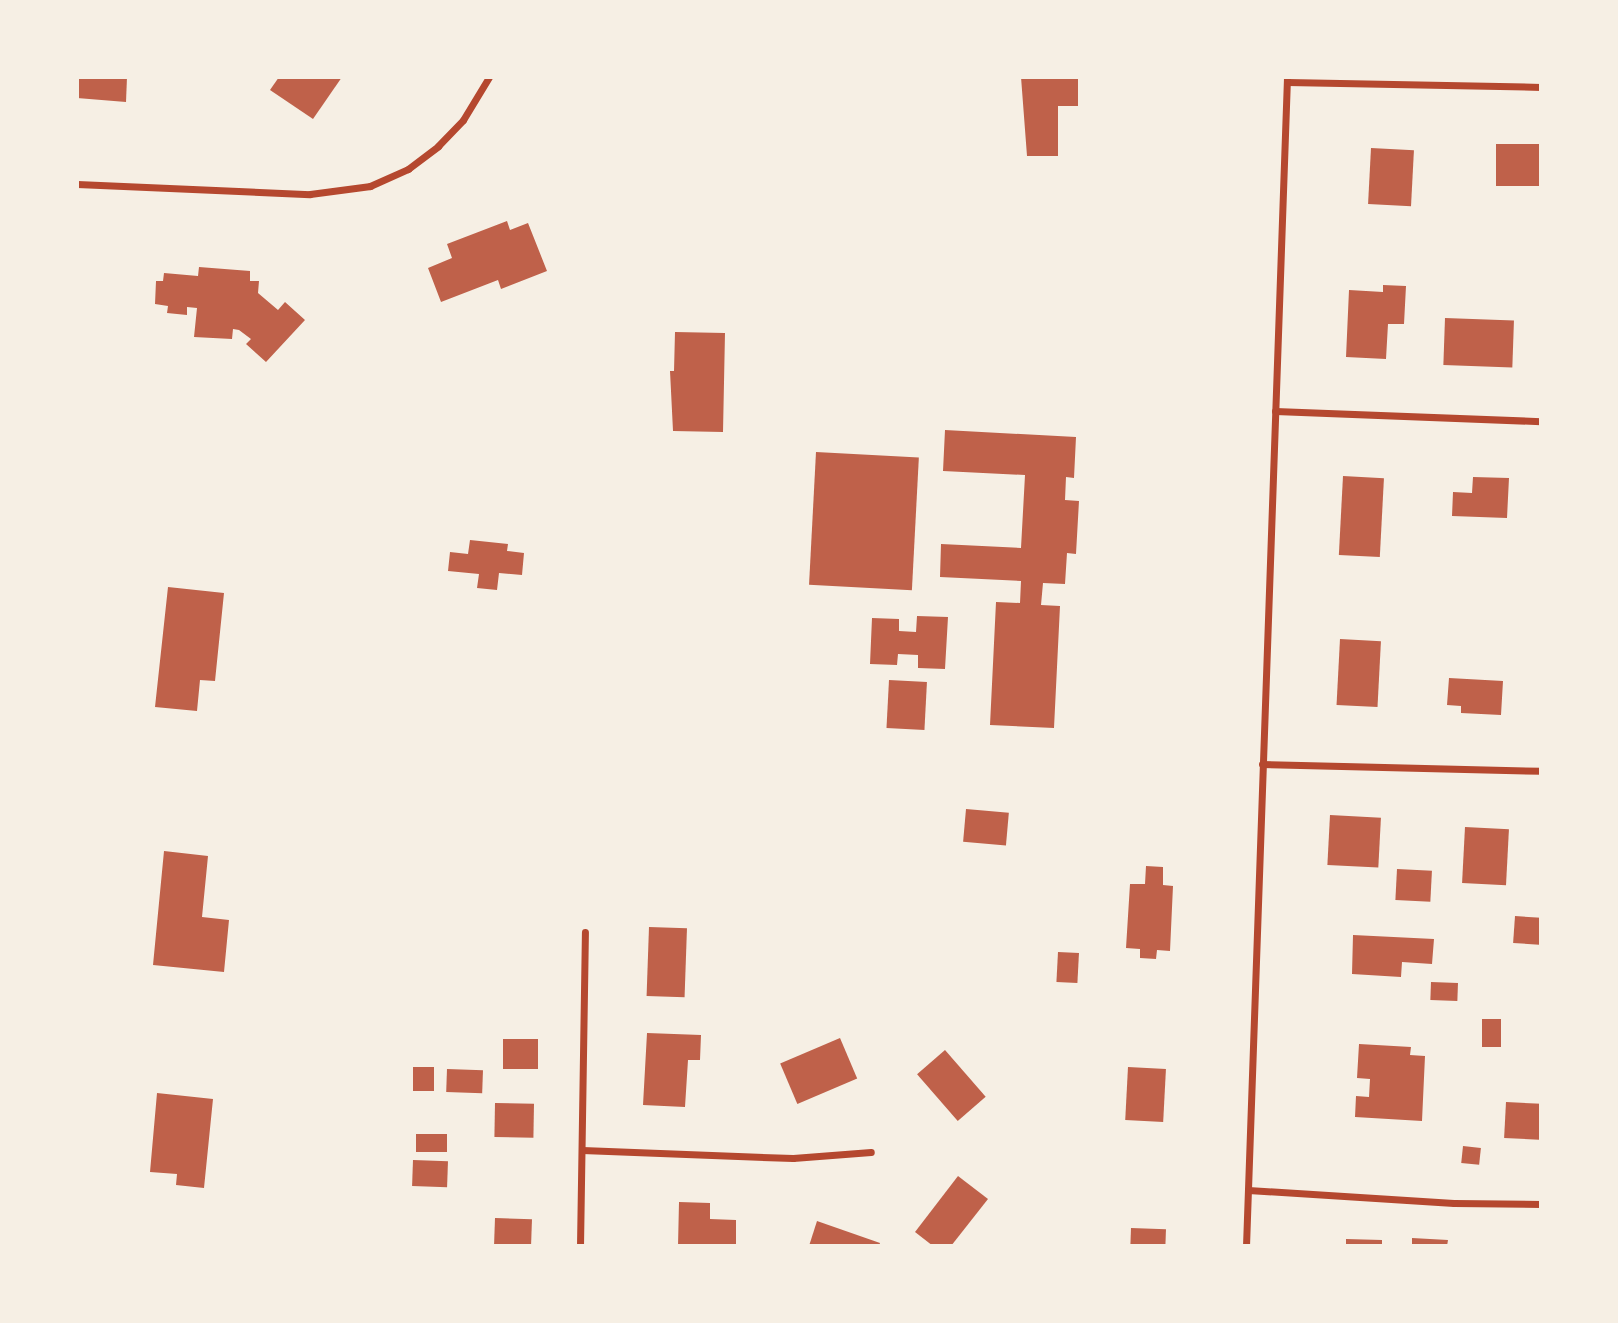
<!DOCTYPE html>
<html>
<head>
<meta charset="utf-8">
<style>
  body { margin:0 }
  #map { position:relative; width:1618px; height:1323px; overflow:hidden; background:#f6efe4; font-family:Mulish,sans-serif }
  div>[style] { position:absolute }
  .building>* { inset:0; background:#bf614a; transform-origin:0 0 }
  .minor>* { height:7px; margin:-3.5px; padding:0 3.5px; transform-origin:3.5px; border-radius:3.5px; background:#b5482f }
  span { translate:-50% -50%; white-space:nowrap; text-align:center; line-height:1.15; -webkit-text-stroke:7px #f6efe4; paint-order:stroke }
  .frame { position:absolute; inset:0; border:79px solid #f6efe4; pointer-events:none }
</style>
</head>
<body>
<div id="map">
  <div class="building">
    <div style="clip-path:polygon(77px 77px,127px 77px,126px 102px,77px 98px)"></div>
    <div style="clip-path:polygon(279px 77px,342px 77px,313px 119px,270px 90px)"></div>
    <div style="clip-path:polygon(1021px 77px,1078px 77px,1078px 106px,1058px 106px,1058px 156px,1027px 156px)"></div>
    <div style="left:1496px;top:144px;width:45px;height:42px"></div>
    <div style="left:1371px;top:148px;width:43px;height:56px;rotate:3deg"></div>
    <div style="clip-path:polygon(507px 221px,510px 230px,528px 223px,547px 271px,501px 289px,498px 280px,441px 302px,428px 268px,452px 258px,447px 244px)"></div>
    <div style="clip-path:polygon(199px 267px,250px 271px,250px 281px,259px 281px,258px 293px,278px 310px,285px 302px,305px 320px,266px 362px,246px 344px,251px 339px,239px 330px,233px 329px,232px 339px,194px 337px,197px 308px,187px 307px,187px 315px,167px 313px,168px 306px,155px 304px,156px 281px,163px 281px,164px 273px,198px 276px)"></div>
    <div style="clip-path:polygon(1383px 285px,1406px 286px,1404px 324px,1388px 324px,1386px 359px,1346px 357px,1349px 290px,1383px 292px)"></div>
    <div style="left:1445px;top:318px;width:69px;height:47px;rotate:2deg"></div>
    <div style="clip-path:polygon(675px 332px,725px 333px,723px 432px,673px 431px,670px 371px,674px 371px)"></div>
    <div style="clip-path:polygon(945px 430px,1076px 437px,1074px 478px,1066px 477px,1065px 500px,1079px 501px,1076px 554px,1067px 553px,1065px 584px,1043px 583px,1041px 605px,1060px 606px,1054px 728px,990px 725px,996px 602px,1020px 603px,1021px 581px,940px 577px,941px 544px,1021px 548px,1025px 475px,943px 471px)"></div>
    <div style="left:816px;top:452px;width:103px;height:133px;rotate:3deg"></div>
    <div style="left:1343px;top:476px;width:41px;height:79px;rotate:3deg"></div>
    <div style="clip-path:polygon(1473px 477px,1509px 478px,1507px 518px,1452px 516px,1453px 492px,1472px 493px)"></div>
    <div style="clip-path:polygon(470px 540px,508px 544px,507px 551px,524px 553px,522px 575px,499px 573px,497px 590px,477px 588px,479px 574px,448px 571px,450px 552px,468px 554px)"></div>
    <div style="clip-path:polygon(168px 587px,224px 593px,215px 681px,200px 680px,197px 711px,155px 707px)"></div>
    <div style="clip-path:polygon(917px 616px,948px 617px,945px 669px,918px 668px,918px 655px,898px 654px,897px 665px,870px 664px,872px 618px,899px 619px,899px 631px,916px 632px)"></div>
    <div style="left:1340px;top:639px;width:41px;height:66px;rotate:3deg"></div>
    <div style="clip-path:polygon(1449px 678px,1503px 681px,1501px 715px,1461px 713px,1461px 706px,1447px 705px)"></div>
    <div style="left:889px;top:680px;width:38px;height:48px;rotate:3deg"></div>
    <div style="left:966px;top:809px;width:43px;height:33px;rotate:5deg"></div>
    <div style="left:1330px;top:815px;width:51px;height:50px;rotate:3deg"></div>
    <div style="left:1465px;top:827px;width:44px;height:56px;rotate:3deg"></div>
    <div style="clip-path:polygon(164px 851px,208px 856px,202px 917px,229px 920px,224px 972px,153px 965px)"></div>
    <div style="clip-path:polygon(1146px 866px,1163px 867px,1163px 885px,1173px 886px,1170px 951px,1157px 950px,1156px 959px,1140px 958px,1140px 949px,1126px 948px,1130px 884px,1145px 884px)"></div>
    <div style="left:1397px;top:869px;width:35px;height:31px;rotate:3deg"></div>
    <div style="left:1515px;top:916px;width:26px;height:27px;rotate:4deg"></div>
    <div style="left:649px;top:927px;width:38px;height:69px;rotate:2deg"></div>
    <div style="clip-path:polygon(1353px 935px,1434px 939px,1432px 964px,1402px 962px,1401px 977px,1352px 974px)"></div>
    <div style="left:1058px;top:952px;width:21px;height:30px;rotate:3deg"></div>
    <div style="left:1431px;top:982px;width:27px;height:18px;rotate:2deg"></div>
    <div style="left:1501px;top:1019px;width:28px;height:19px;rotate:90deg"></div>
    <div style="clip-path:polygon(647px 1033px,701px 1035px,700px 1060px,688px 1060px,685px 1107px,643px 1105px)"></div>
    <div style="left:840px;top:1038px;width:44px;height:65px;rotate:67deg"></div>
    <div style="left:503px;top:1039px;width:35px;height:30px"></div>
    <div style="clip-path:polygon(1359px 1044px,1411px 1047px,1410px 1055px,1425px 1056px,1422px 1121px,1355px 1117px,1356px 1096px,1369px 1097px,1370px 1079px,1357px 1078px)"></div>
    <div style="left:945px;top:1050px;width:62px;height:37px;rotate:49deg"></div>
    <div style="left:413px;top:1067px;width:21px;height:24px"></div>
    <div style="left:1128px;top:1067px;width:38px;height:53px;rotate:3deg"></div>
    <div style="left:447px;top:1069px;width:36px;height:23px;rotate:2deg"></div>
    <div style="clip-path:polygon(157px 1093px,213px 1099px,204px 1188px,176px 1185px,177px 1174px,150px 1172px)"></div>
    <div style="left:1506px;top:1102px;width:35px;height:36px;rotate:3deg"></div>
    <div style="left:495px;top:1103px;width:39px;height:34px;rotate:1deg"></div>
    <div style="left:416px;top:1134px;width:31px;height:18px"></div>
    <div style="left:1463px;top:1146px;width:18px;height:17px;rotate:6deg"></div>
    <div style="left:413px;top:1160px;width:35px;height:26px;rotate:2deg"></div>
    <div style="clip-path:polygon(958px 1176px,988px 1199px,951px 1246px,933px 1246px,915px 1232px)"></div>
    <div style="clip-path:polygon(679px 1202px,710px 1203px,710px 1219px,736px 1220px,736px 1246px,678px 1246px)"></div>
    <div style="left:495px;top:1218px;width:37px;height:28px;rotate:2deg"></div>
    <div style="clip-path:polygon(817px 1221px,880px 1243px,879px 1246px,809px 1246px)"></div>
    <div style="left:1131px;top:1228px;width:35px;height:18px;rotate:2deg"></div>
    <div style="clip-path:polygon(1412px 1238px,1448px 1240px,1447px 1246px,1412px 1246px)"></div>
    <div style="clip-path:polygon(1346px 1239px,1382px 1240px,1382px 1246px,1346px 1246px)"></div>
  </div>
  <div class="minor">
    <div style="left:1287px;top:82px;width:254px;rotate:1.1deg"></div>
    <div style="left:77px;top:184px;width:233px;rotate:2.5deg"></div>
    <div style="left:310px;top:194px;width:61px;rotate:-7.6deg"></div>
    <div style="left:370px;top:186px;width:42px;rotate:-24.1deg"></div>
    <div style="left:408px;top:169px;width:38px;rotate:-37deg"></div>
    <div style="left:438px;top:146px;width:36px;rotate:-46deg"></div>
    <div style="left:463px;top:120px;width:50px;rotate:-58.8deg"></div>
    <div style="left:1275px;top:411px;width:266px;rotate:2.2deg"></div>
    <div style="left:1262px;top:764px;width:279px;rotate:1.4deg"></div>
    <div style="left:582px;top:1150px;width:211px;rotate:2.2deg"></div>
    <div style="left:793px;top:1158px;width:78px;rotate:-4.4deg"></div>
    <div style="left:1248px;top:1190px;width:206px;rotate:3.6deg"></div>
    <div style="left:1454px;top:1203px;width:87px;rotate:0.7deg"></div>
    <div style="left:580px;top:1246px;width:314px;rotate:-89.1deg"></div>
    <div style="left:1246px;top:1246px;width:1170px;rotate:-87.99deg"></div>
  </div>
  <div class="frame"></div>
</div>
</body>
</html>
